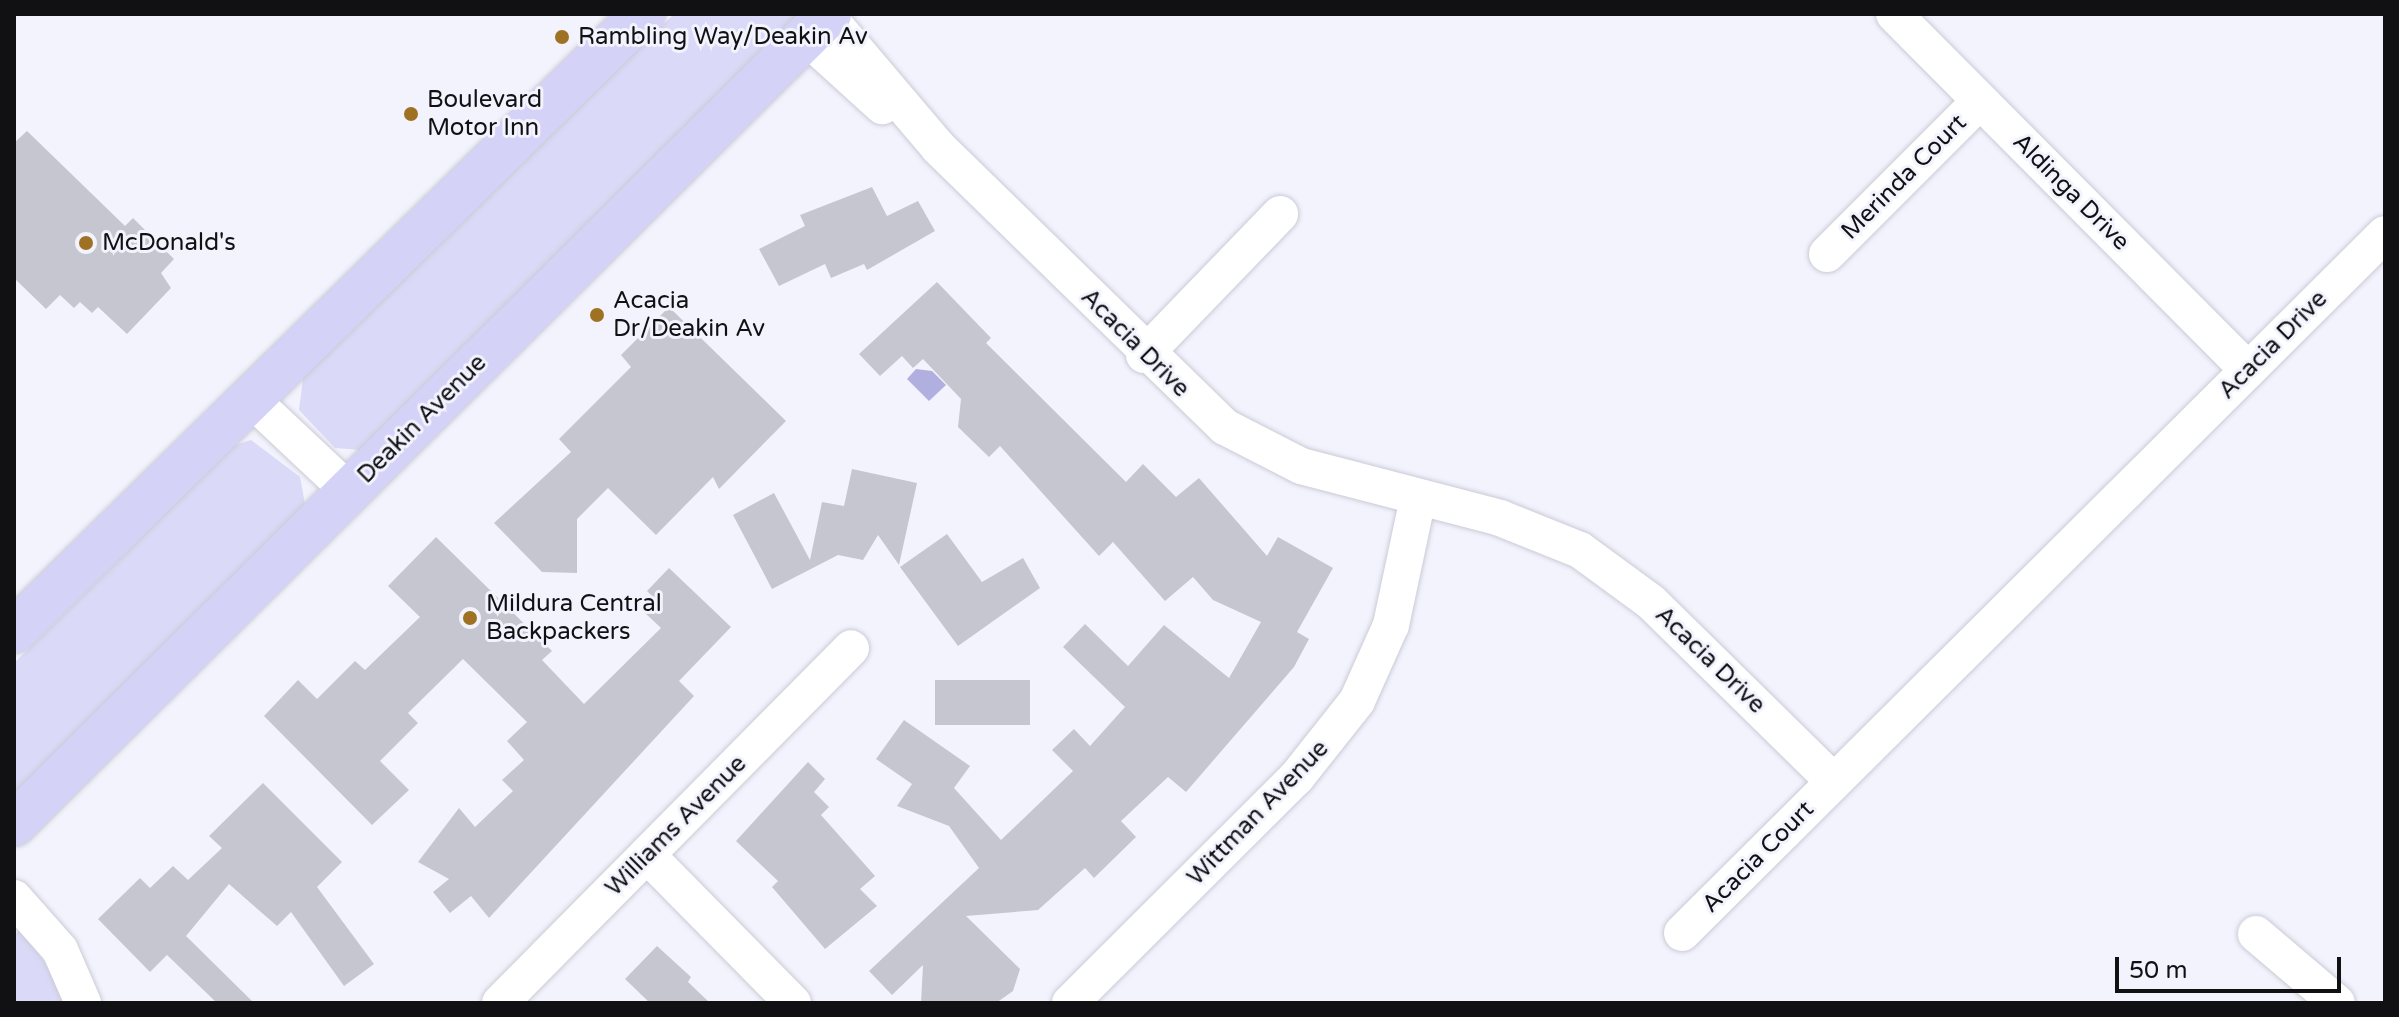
<!DOCTYPE html>
<html>
<head>
<meta charset="utf-8">
<style>
  body { margin:0 }
  #map { position:relative; width:2399px; height:1017px; overflow:hidden; background:#f3f3fe; font-family:"Varela Round",sans-serif }
  div>[style] { position:absolute }
  .green>* { inset:0; background:#dad9f7 }
  .water>* { inset:0; background:#b1aee0 }
  .building>* { inset:0; background:#c6c6d1; transform-origin:0 0 }
  .roads { filter:drop-shadow(0 0 2px #cbcbd6) drop-shadow(0 0 2px #cbcbd6) }
  .street>* { height:36px; margin:-18px; padding:0 18px; transform-origin:18px; border-radius:18px; background:#fff }
  .highway>* { height:44px; margin:-22px; padding:0 22px; transform-origin:22px; border-radius:22px; background:#d4d2f7 }
  .dots>* { width:22px; height:22px; translate:-50% -50%; box-sizing:border-box; border:4px solid #f3f3fe; border-radius:50% }
  span { translate:-50% -50%; white-space:nowrap; text-align:center; line-height:1.15; -webkit-text-stroke:6px #f3f3fe; paint-order:stroke }
  .poi-label { font-size:24px; color:#111114 }
  .left { translate:0 -50%; text-align:left }
  .street-label { font-size:24px; color:#111114 }
  .frame { position:absolute; inset:0; border:16px solid #111114; pointer-events:none }
  .scale { position:absolute; left:2115px; top:957px; width:226px; height:36px; box-sizing:border-box; border:4px solid #111114; border-top:0; padding-left:10px; font-size:24px; line-height:28px; white-space:nowrap; color:#111114; -webkit-text-stroke:6px #f3f3fe; paint-order:stroke }
</style>
</head>
<body>
<div id="map">
  <div class="green">
    <div style="clip-path:polygon(674px 14px,802px 14px,361px 450px,335px 448px,299px 410px,303px 378px)"></div>
    <div style="clip-path:polygon(251px 440px,300px 477px,305px 504px,14px 796px,14px 663px,235px 445px)"></div>
    <div style="clip-path:polygon(21px 928px,54px 976px,64px 1003px,14px 1003px,14px 936px)"></div>
  </div>
  <div class="water">
    <div style="clip-path:polygon(916px 369px,932px 371px,946px 385px,929px 401px,907px 379px)"></div>
  </div>
  <div class="building">
    <div style="clip-path:polygon(27px 131px,125px 226px,133px 218px,174px 259px,161px 273px,171px 288px,127px 334px,98px 307px,92px 313px,80px 302px,74px 308px,60px 295px,46px 309px,14px 278px,14px 143px)"></div>
    <div style="clip-path:polygon(872px 187px,887px 216px,918px 201px,935px 231px,867px 270px,864px 264px,831px 278px,825px 264px,779px 286px,759px 249px,805px 226px,800px 215px)"></div>
    <div style="clip-path:polygon(937px 282px,991px 338px,986px 343px,1126px 482px,1143px 464px,1176px 497px,1199px 478px,1267px 556px,1278px 537px,1333px 568px,1297px 632px,1309px 639px,1294px 667px,1186px 792px,1168px 777px,1121px 821px,1136px 837px,1094px 878px,1085px 868px,1038px 910px,966px 916px,1020px 969px,1013px 991px,996px 1003px,921px 1003px,923px 965px,892px 995px,869px 971px,979px 868px,949px 826px,897px 806px,912px 784px,876px 759px,904px 720px,970px 766px,954px 788px,1001px 840px,1073px 771px,1052px 750px,1074px 729px,1090px 746px,1125px 707px,1063px 647px,1085px 624px,1128px 666px,1164px 625px,1229px 678px,1261px 622px,1213px 600px,1193px 577px,1165px 601px,1113px 542px,1099px 556px,1000px 446px,989px 457px,958px 427px,961px 399px,923px 359px,913px 368px,902px 356px,880px 376px,859px 354px)"></div>
    <div style="clip-path:polygon(669px 307px,786px 421px,719px 489px,713px 477px,656px 535px,608px 488px,577px 519px,577px 573px,542px 572px,494px 523px,571px 452px,559px 439px,631px 367px,621px 355px)"></div>
    <div style="clip-path:polygon(852px 469px,917px 483px,899px 565px,878px 535px,863px 560px,838px 555px,772px 589px,733px 515px,774px 493px,810px 560px,822px 502px,844px 506px)"></div>
    <div style="clip-path:polygon(947px 534px,982px 582px,1023px 558px,1040px 588px,958px 646px,900px 567px)"></div>
    <div style="clip-path:polygon(436px 537px,552px 651px,542px 660px,584px 704px,661px 628px,645px 613px,660px 604px,647px 591px,669px 568px,731px 627px,679px 681px,694px 696px,489px 918px,471px 896px,450px 913px,433px 892px,449px 879px,418px 862px,459px 808px,475px 827px,513px 791px,502px 780px,524px 760px,507px 741px,527px 722px,463px 659px,408px 713px,418px 723px,380px 761px,409px 790px,372px 825px,264px 716px,298px 680px,317px 699px,355px 661px,365px 670px,420px 617px,388px 586px)"></div>
    <div style="left:935px;top:680px;width:95px;height:45px"></div>
    <div style="clip-path:polygon(808px 762px,825px 779px,814px 792px,829px 807px,821px 815px,875px 876px,860px 889px,877px 906px,825px 949px,772px 887px,778px 881px,736px 841px)"></div>
    <div style="clip-path:polygon(263px 783px,342px 862px,317px 887px,374px 964px,344px 986px,291px 912px,277px 926px,229px 884px,186px 936px,254px 1003px,217px 1003px,167px 955px,150px 972px,98px 919px,140px 878px,150px 888px,173px 866px,188px 880px,222px 848px,209px 836px)"></div>
    <div style="clip-path:polygon(657px 946px,691px 977px,688px 982px,710px 1003px,650px 1003px,625px 979px)"></div>
  </div>
  <div class="roads">
    <div class="street">
      <div style="left:1894px;top:14px;width:502px;rotate:45.16deg"></div>
      <div style="left:827px;top:16px;width:172px;rotate:49.7deg"></div>
      <div style="left:938px;top:147px;width:401px;rotate:44.3deg"></div>
      <div style="left:1225px;top:427px;width:85px;rotate:27.2deg"></div>
      <div style="left:1301px;top:466px;width:206px;rotate:14.6deg"></div>
      <div style="left:1500px;top:518px;width:86px;rotate:21.8deg"></div>
      <div style="left:1580px;top:550px;width:88px;rotate:36.2deg"></div>
      <div style="left:1651px;top:602px;width:255px;rotate:44.5deg"></div>
      <div style="left:806px;top:37px;width:103px;rotate:42.2deg"></div>
      <div style="left:1827px;top:254px;width:216px;rotate:-45deg"></div>
      <div style="left:1144px;top:355px;width:196px;rotate:-46deg"></div>
      <div style="left:251px;top:399px;width:134px;rotate:43.2deg"></div>
      <div style="left:647px;top:855px;width:208px;rotate:45.4deg"></div>
      <div style="left:14px;top:898px;width:69px;rotate:48.5deg"></div>
      <div style="left:60px;top:950px;width:58px;rotate:66.5deg"></div>
      <div style="left:1682px;top:933px;width:991px;rotate:-44.84deg"></div>
      <div style="left:2256px;top:934px;width:106px;rotate:40.4deg"></div>
      <div style="left:500px;top:1003px;width:499px;rotate:-45.3deg"></div>
      <div style="left:1070px;top:1003px;width:319px;rotate:-44.9deg"></div>
      <div style="left:1296px;top:778px;width:98px;rotate:-51.6deg"></div>
      <div style="left:1357px;top:701px;width:83px;rotate:-65.9deg"></div>
      <div style="left:1391px;top:625px;width:130px;rotate:-78deg"></div>
    </div>
    <div class="highway">
      <div style="left:14px;top:631px;width:881px;rotate:-44.45deg"></div>
      <div style="left:14px;top:824px;width:1149px;rotate:-44.82deg"></div>
    </div>
  </div>
  <div class="dots">
    <div style="left:562px;top:37px;background:#9f7223"></div>
    <div style="left:411px;top:114px;background:#9f7223"></div>
    <div style="left:86px;top:243px;background:#9f7223"></div>
    <div style="left:597px;top:315px;background:#9f7223"></div>
    <div style="left:470px;top:618px;background:#9f7223"></div>
  </div>
  <div class="poi-label">
    <span class="left" style="left:578px;top:37px">Rambling Way/Deakin Av</span>
    <span class="left" style="left:427px;top:114px">Boulevard<br>Motor Inn</span>
    <span class="left" style="left:102px;top:243px">McDonald's</span>
    <span class="left" style="left:613px;top:315px">Acacia<br>Dr/Deakin Av</span>
    <span class="left" style="left:486px;top:618px">Mildura Central<br>Backpackers</span>
  </div>
  <div class="street-label">
    <span style="left:1904px;top:177px;rotate:-45deg">Merinda Court</span>
    <span style="left:2071px;top:192px;rotate:45deg">Aldinga Drive</span>
    <span style="left:1135px;top:343px;rotate:45deg">Acacia Drive</span>
    <span style="left:2273px;top:345px;rotate:-45deg">Acacia Drive</span>
    <span style="left:422px;top:419px;rotate:-45deg">Deakin Avenue</span>
    <span style="left:1710px;top:660px;rotate:44deg">Acacia Drive</span>
    <span style="left:1258px;top:813px;rotate:-46deg">Wittman Avenue</span>
    <span style="left:676px;top:826px;rotate:-45deg">Williams Avenue</span>
    <span style="left:1758px;top:857px;rotate:-45deg">Acacia Court</span>
  </div>
  <div class="frame"></div>
  <div class="scale">50 m</div>
</div>
</body>
</html>
